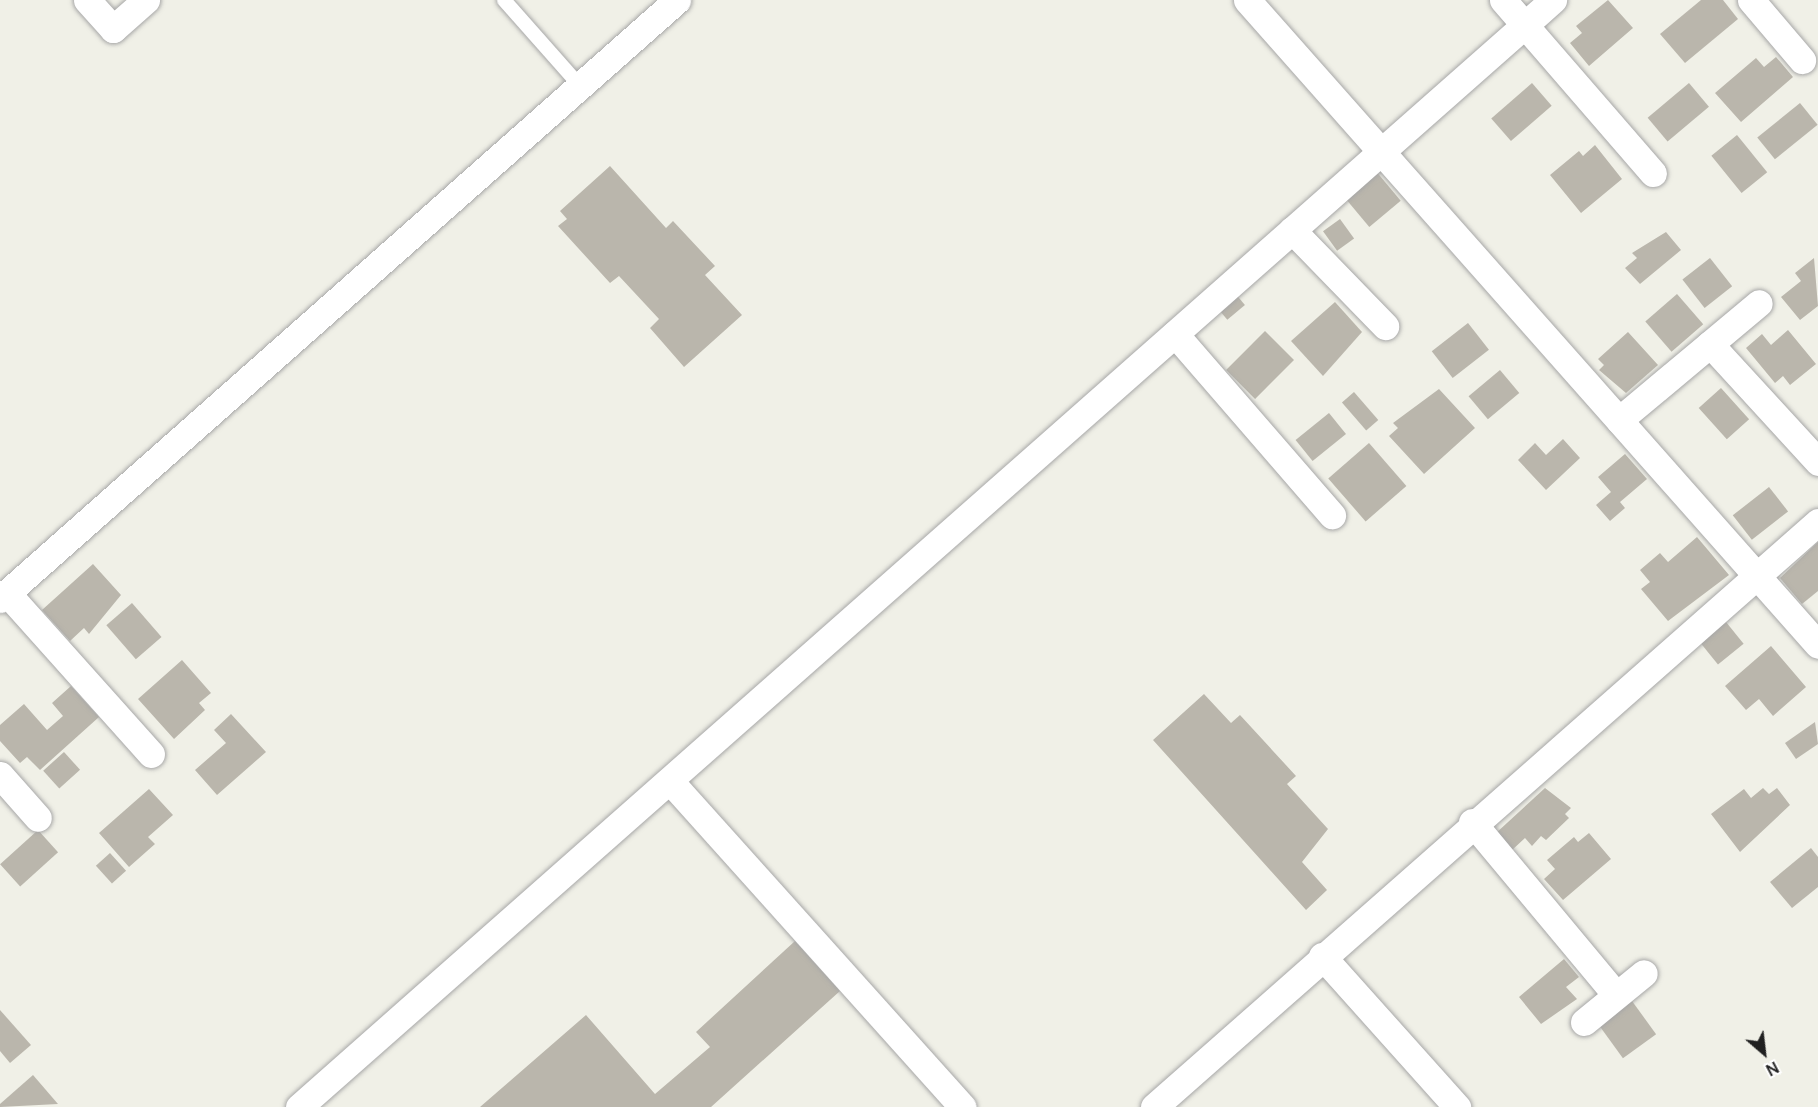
<!DOCTYPE html>
<html>
<head>
<meta charset="utf-8">
<style>
  body { margin:0 }
  #map { position:relative; width:1818px; height:1107px; overflow:hidden; background:#f0f0e7; font-family:Manrope,sans-serif }
  div>[style] { position:absolute }
  .building>* { inset:0; background:#bab6ac; transform-origin:0 0 }
  .roads { filter:drop-shadow(0 0 2px #a7a7a7) drop-shadow(0 0 2px #a7a7a7) }
  .service>* { height:14px; margin:-7px; padding:0 7px; transform-origin:7px; border-radius:7px; background:#fff }
  .minor>* { height:27px; margin:-13.5px; padding:0 13.5px; transform-origin:13.5px; border-radius:13.5px; background:#fff }
  span { translate:-50% -50%; white-space:nowrap; text-align:center; line-height:1.15; -webkit-text-stroke:4.5px #fff; paint-order:stroke }
  .north { position:absolute; left:1734px; top:1023px; width:60px; height:60px; -webkit-text-stroke:4px #fff; paint-order:stroke; rotate:152deg; font-size:16px; font-weight:700; line-height:24px; text-align:center; color:#202020 }
  .north::after { content:''; display:block; margin:auto; width:21px; height:27px; background:#202020; clip-path:polygon(50% 0,100% 100%,50% 72%,0 100%) }
</style>
</head>
<body>
<div id="map">
  <div class="building">
    <div style="clip-path:polygon(1608px 0,1633px 28px,1589px 66px,1570px 43px,1582px 33px,1576px 26px)"></div>
    <div style="clip-path:polygon(1701px 0,1723px 0,1738px 19px,1685px 63px,1660px 34px)"></div>
    <div style="clip-path:polygon(1776px 57px,1793px 77px,1741px 122px,1715px 93px,1756px 58px,1764px 67px)"></div>
    <div style="left:1532px;top:83px;width:30px;height:54px;rotate:49deg"></div>
    <div style="left:1689px;top:83px;width:31px;height:54px;rotate:50deg"></div>
    <div style="left:1800px;top:103px;width:28px;height:55px;rotate:51deg"></div>
    <div style="left:1737px;top:135px;width:48px;height:33px;rotate:51deg"></div>
    <div style="clip-path:polygon(1595px 145px,1622px 179px,1581px 213px,1550px 175px,1579px 151px,1583px 156px)"></div>
    <div style="clip-path:polygon(610px 166px,666px 228px,673px 221px,715px 266px,705px 275px,742px 315px,684px 367px,650px 328px,659px 319px,619px 276px,610px 283px,558px 226px,567px 219px,560px 211px)"></div>
    <div style="left:1375px;top:170px;width:40px;height:41px;rotate:50deg"></div>
    <div style="left:1340px;top:219px;width:24px;height:21px;rotate:54deg"></div>
    <div style="clip-path:polygon(1666px 232px,1681px 250px,1640px 284px,1625px 268px,1637px 258px,1632px 253px)"></div>
    <div style="left:1710px;top:258px;width:36px;height:35px;rotate:52deg"></div>
    <div style="clip-path:polygon(1814px 258px,1818px 306px,1800px 320px,1781px 297px,1801px 281px,1795px 273px)"></div>
    <div style="left:1234px;top:292px;width:17px;height:23px;rotate:50deg"></div>
    <div style="left:1677px;top:294px;width:40px;height:42px;rotate:49deg"></div>
    <div style="clip-path:polygon(1335px 302px,1362px 332px,1323px 376px,1291px 341px)"></div>
    <div style="left:1468px;top:323px;width:34px;height:46px;rotate:52deg"></div>
    <div style="clip-path:polygon(1788px 330px,1816px 364px,1790px 385px,1783px 376px,1775px 383px,1746px 348px,1762px 334px,1771px 345px)"></div>
    <div style="left:1265px;top:331px;width:41px;height:55px;rotate:45deg"></div>
    <div style="clip-path:polygon(1628px 332px,1658px 365px,1626px 393px,1599px 370px,1604px 365px,1598px 359px)"></div>
    <div style="left:1500px;top:370px;width:30px;height:41px;rotate:50deg"></div>
    <div style="left:1721px;top:388px;width:42px;height:30px;rotate:48deg"></div>
    <div style="clip-path:polygon(1439px 389px,1475px 428px,1424px 474px,1389px 436px,1398px 428px,1393px 423px)"></div>
    <div style="left:1354px;top:392px;width:37px;height:16px;rotate:49deg"></div>
    <div style="left:1329px;top:413px;width:27px;height:43px;rotate:51deg"></div>
    <div style="clip-path:polygon(1563px 439px,1580px 458px,1546px 490px,1518px 460px,1535px 443px,1546px 455px)"></div>
    <div style="left:1369px;top:443px;width:57px;height:54px;rotate:49deg"></div>
    <div style="clip-path:polygon(1625px 454px,1647px 479px,1620px 502px,1625px 508px,1610px 521px,1596px 505px,1611px 492px,1598px 477px)"></div>
    <div style="left:1769px;top:487px;width:31px;height:46px;rotate:52deg"></div>
    <div style="clip-path:polygon(1697px 537px,1729px 575px,1668px 621px,1641px 589px,1650px 582px,1640px 570px,1660px 553px,1668px 562px)"></div>
    <div style="clip-path:polygon(1818px 542px,1818px 591px,1802px 604px,1780px 578px)"></div>
    <div style="clip-path:polygon(93px 564px,121px 595px,89px 634px,84px 628px,70px 641px,42px 610px)"></div>
    <div style="left:132px;top:603px;width:45px;height:34px;rotate:49deg"></div>
    <div style="left:1726px;top:622px;width:28px;height:33px;rotate:51deg"></div>
    <div style="clip-path:polygon(1771px 646px,1806px 687px,1773px 716px,1759px 699px,1746px 710px,1725px 686px)"></div>
    <div style="clip-path:polygon(182px 660px,211px 693px,199px 703px,205px 710px,174px 739px,138px 699px)"></div>
    <div style="clip-path:polygon(71px 686px,99px 717px,40px 770px,27px 757px,20px 763px,0 741px,0 725px,24px 704px,47px 730px,63px 716px,52px 703px)"></div>
    <div style="clip-path:polygon(1204px 694px,1231px 723px,1240px 715px,1296px 776px,1287px 784px,1328px 829px,1302px 862px,1327px 890px,1306px 910px,1153px 740px)"></div>
    <div style="clip-path:polygon(231px 714px,266px 752px,217px 795px,195px 770px,226px 743px,214px 730px)"></div>
    <div style="clip-path:polygon(1815px 722px,1818px 744px,1796px 759px,1785px 743px)"></div>
    <div style="left:64px;top:752px;width:24px;height:28px;rotate:48deg"></div>
    <div style="clip-path:polygon(1545px 788px,1571px 808px,1565px 814px,1569px 818px,1546px 840px,1541px 836px,1532px 846px,1525px 838px,1511px 851px,1495px 834px)"></div>
    <div style="clip-path:polygon(1763px 788px,1769px 794px,1777px 788px,1790px 805px,1740px 852px,1711px 814px,1744px 789px,1751px 798px)"></div>
    <div style="clip-path:polygon(149px 789px,173px 815px,148px 837px,155px 844px,129px 867px,99px 833px)"></div>
    <div style="left:38px;top:830px;width:30px;height:51px;rotate:48deg"></div>
    <div style="clip-path:polygon(1589px 833px,1611px 859px,1563px 900px,1544px 879px,1555px 869px,1547px 860px,1574px 837px,1578px 842px)"></div>
    <div style="clip-path:polygon(1811px 848px,1818px 857px,1818px 887px,1792px 908px,1770px 882px)"></div>
    <div style="left:110px;top:853px;width:24px;height:19px;rotate:48deg"></div>
    <div style="clip-path:polygon(795px 941px,840px 991px,711px 1107px,480px 1107px,586px 1015px,655px 1094px,710px 1047px,696px 1032px)"></div>
    <div style="clip-path:polygon(1564px 959px,1579px 977px,1566px 987px,1577px 999px,1541px 1024px,1519px 997px)"></div>
    <div style="left:1632px;top:1001px;width:41px;height:41px;rotate:54deg"></div>
    <div style="clip-path:polygon(0 1010px,31px 1045px,10px 1063px,0 1051px)"></div>
    <div style="clip-path:polygon(33px 1075px,58px 1104px,0 1107px,0 1104px)"></div>
  </div>
  <div class="roads">
    <div class="service">
      <div style="left:504px;top:0;width:115px;rotate:48.5deg"></div>
    </div>
    <div class="minor">
      <div style="left:87px;top:0;width:39px;rotate:48deg"></div>
      <div style="left:113px;top:29px;width:44px;rotate:-41.3deg"></div>
      <div style="left:1247px;top:0;width:861px;rotate:48.48deg"></div>
      <div style="left:1503px;top:0;width:229px;rotate:49.1deg"></div>
      <div style="left:1751px;top:0;width:79px;rotate:49.6deg"></div>
      <div style="left:1292px;top:230px;width:134px;rotate:45.9deg"></div>
      <div style="left:1175px;top:334px;width:240px;rotate:49.1deg"></div>
      <div style="left:1710px;top:344px;width:160px;rotate:47.5deg"></div>
      <div style="left:1619px;top:420px;width:182px;rotate:-39.9deg"></div>
      <div style="left:7px;top:593px;width:216px;rotate:48.2deg"></div>
      <div style="left:0;top:599px;width:904px;rotate:-41.5deg"></div>
      <div style="left:0;top:775px;width:57px;rotate:48.5deg"></div>
      <div style="left:670px;top:781px;width:438px;rotate:48.1deg"></div>
      <div style="left:1472px;top:822px;width:225px;rotate:50.2deg"></div>
      <div style="left:1322px;top:956px;width:203px;rotate:48.2deg"></div>
      <div style="left:1584px;top:1022px;width:77px;rotate:-39.2deg"></div>
      <div style="left:299px;top:1107px;width:1673px;rotate:-41.44deg"></div>
      <div style="left:1154px;top:1107px;width:885px;rotate:-41.38deg"></div>
    </div>
  </div>
  <div class="north">N</div>
</div>
</body>
</html>
